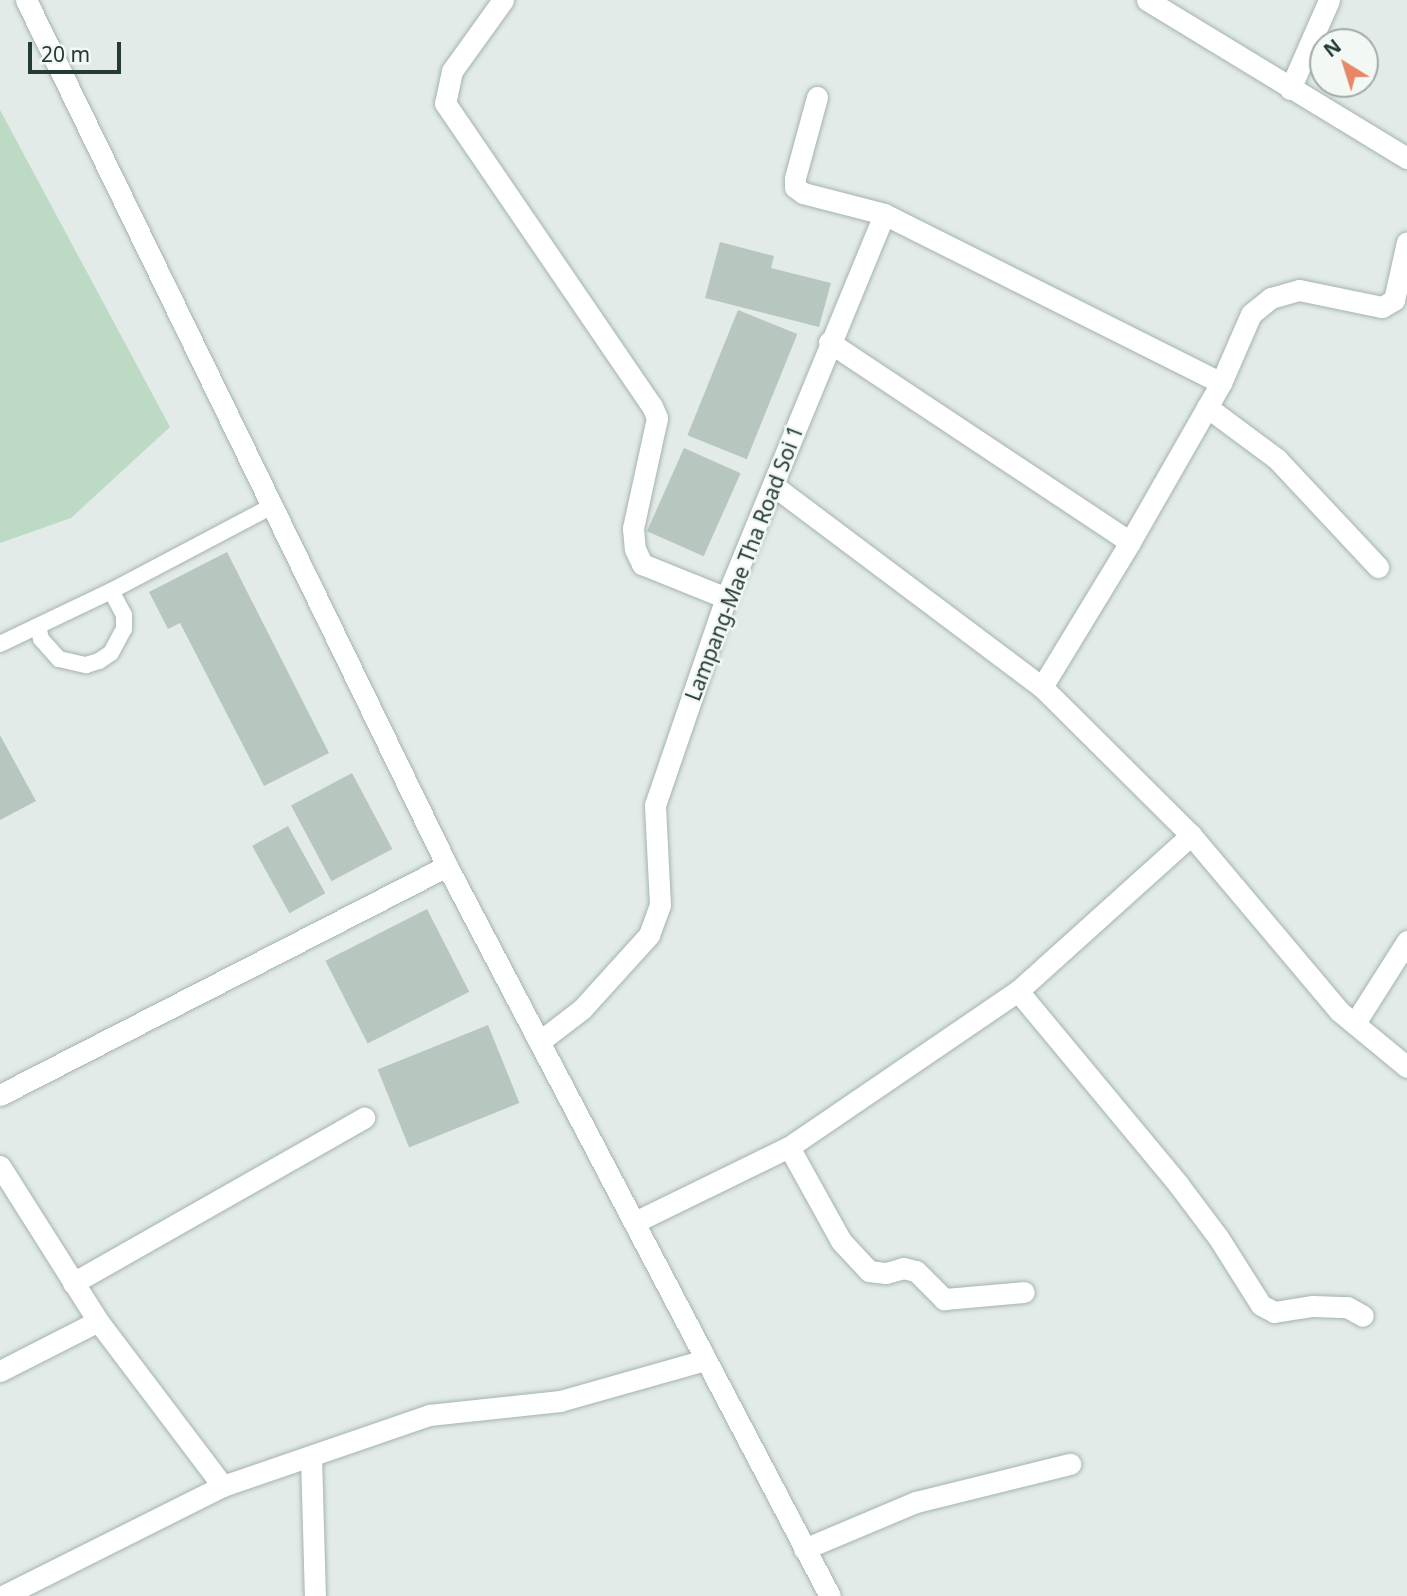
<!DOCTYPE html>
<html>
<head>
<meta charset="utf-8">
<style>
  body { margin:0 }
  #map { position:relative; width:1407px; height:1596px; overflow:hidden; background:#e2ebe7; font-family:"Noto Sans",sans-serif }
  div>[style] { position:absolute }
  .green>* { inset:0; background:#bddac5 }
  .building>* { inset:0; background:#b8c6c0; transform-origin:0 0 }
  .roads { filter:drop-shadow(0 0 2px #a5b3ae) drop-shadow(0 0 2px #a5b3ae) }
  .lane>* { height:16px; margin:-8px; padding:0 8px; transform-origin:8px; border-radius:8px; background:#fff }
  .street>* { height:21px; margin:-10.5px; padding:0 10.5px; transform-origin:10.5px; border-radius:10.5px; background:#fff }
  .secondary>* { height:21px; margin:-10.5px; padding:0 10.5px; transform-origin:10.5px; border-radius:10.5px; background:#fff }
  span { translate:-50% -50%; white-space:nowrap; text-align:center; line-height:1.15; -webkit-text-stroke:5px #f3f8f5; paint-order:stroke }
  .street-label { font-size:21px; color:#243b35 }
  .north { position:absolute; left:1309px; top:28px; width:70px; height:70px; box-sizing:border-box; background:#f3f8f5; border:2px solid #a0aca8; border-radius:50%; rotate:322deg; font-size:19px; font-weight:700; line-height:28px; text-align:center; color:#243b35 }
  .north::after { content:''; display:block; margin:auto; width:24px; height:32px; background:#e68766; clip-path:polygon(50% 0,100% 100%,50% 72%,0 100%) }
  .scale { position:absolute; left:28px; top:42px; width:93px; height:32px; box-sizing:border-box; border:4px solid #243b35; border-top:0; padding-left:9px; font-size:21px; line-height:24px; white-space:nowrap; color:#243b35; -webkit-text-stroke:5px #f3f8f5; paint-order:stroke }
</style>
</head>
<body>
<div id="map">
  <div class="green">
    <div style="clip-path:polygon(0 110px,170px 427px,71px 518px,0 543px)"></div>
  </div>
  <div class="building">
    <div style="clip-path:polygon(720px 242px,774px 256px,771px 268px,831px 283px,819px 327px,705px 298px)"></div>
    <div style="left:738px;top:310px;width:64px;height:135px;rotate:22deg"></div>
    <div style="left:684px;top:448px;width:62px;height:91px;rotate:24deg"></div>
    <div style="clip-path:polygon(227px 552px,329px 753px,264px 786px,180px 623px,168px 629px,149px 592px)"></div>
    <div style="clip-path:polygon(0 735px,36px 801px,0 820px)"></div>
    <div style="left:352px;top:773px;width:86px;height:69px;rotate:62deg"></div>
    <div style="left:288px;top:826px;width:77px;height:41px;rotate:61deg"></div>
    <div style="left:427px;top:909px;width:93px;height:114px;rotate:63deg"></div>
    <div style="left:488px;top:1025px;width:84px;height:119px;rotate:68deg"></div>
  </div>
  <div class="roads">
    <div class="lane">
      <div style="left:38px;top:626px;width:13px;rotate:77deg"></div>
      <div style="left:41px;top:639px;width:27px;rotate:48deg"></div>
      <div style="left:59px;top:659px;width:28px;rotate:13deg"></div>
      <div style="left:86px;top:665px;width:14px;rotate:-17deg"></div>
      <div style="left:99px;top:661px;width:14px;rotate:-34deg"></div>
      <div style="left:111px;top:653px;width:27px;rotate:-62deg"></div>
      <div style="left:124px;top:629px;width:14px;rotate:-90deg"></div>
      <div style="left:124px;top:615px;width:27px;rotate:-118deg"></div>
      <div style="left:0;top:644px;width:123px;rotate:-25.5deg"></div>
      <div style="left:111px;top:591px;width:182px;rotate:-27.8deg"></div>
    </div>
    <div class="street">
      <div style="left:503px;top:0;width:87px;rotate:125.7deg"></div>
      <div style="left:452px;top:71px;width:33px;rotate:102deg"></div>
      <div style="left:445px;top:103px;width:367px;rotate:55.7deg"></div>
      <div style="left:652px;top:406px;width:13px;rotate:67deg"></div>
      <div style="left:657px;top:418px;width:113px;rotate:102.3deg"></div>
      <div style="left:633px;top:528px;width:21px;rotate:85deg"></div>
      <div style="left:635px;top:549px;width:17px;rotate:65deg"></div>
      <div style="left:642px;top:564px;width:91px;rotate:22deg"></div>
      <div style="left:1147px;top:0;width:304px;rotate:31.3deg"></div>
      <div style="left:1290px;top:89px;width:97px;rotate:-66.3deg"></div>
      <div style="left:817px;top:97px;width:84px;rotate:105.2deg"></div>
      <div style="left:795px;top:178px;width:9px;rotate:90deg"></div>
      <div style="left:795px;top:187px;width:10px;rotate:37deg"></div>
      <div style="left:803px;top:193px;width:84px;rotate:14.5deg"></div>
      <div style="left:884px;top:214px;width:377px;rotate:26.6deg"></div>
      <div style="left:829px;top:342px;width:361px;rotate:33.6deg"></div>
      <div style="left:1207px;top:407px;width:87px;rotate:36.6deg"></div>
      <div style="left:1277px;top:459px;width:148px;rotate:46.9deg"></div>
      <div style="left:774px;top:486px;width:335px;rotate:36.9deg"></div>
      <div style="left:1042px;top:687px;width:210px;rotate:44.8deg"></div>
      <div style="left:1191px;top:835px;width:230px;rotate:49.9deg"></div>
      <div style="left:1339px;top:1011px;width:88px;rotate:39.5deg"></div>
      <div style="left:1042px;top:687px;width:170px;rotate:-58.7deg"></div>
      <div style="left:1130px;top:542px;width:183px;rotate:-60.2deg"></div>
      <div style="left:1221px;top:383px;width:75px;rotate:-66.5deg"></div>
      <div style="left:1251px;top:314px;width:26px;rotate:-39deg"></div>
      <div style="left:1271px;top:298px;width:29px;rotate:-16deg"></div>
      <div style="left:1299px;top:290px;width:85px;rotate:11.6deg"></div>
      <div style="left:1382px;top:307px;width:14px;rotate:-30deg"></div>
      <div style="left:1394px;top:300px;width:59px;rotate:-77.4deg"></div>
      <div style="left:1018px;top:991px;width:251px;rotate:50.3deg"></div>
      <div style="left:1178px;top:1184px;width:66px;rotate:53deg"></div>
      <div style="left:1218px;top:1237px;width:80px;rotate:57.7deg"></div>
      <div style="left:1261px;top:1305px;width:15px;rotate:28deg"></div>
      <div style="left:1274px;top:1312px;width:39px;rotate:-9deg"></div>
      <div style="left:1313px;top:1306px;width:34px;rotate:2deg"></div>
      <div style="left:1347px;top:1307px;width:18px;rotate:29deg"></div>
      <div style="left:1355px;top:1023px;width:97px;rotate:-57.6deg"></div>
      <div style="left:539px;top:1042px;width:54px;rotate:-37.5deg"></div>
      <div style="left:582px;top:1009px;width:100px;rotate:-47.8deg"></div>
      <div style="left:649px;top:935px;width:32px;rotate:-70deg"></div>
      <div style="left:660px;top:905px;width:100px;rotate:-92.9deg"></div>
      <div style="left:655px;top:805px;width:219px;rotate:-71.1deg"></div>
      <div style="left:726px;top:598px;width:415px;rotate:-67.6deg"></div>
      <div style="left:0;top:1095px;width:502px;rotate:-27.13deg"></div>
      <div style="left:789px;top:1147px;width:107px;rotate:61deg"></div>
      <div style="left:841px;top:1241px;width:41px;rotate:47deg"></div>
      <div style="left:869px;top:1271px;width:17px;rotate:7deg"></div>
      <div style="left:886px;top:1273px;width:18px;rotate:-16deg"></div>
      <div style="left:903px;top:1268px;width:13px;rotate:13deg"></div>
      <div style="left:916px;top:1271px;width:40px;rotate:45deg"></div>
      <div style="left:944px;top:1299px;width:80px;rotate:-5deg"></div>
      <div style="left:0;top:1166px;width:183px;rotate:57.7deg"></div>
      <div style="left:98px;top:1321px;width:207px;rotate:52.9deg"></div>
      <div style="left:635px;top:1222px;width:171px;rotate:-26deg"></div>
      <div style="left:789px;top:1147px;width:277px;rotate:-34.3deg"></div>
      <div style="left:1018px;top:991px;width:233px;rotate:-42deg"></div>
      <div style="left:73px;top:1283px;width:335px;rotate:-29.6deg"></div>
      <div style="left:0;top:1371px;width:110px;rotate:-27deg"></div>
      <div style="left:311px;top:1456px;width:140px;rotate:88.4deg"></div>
      <div style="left:804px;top:1549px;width:121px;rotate:-22.8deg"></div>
      <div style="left:916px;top:1502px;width:159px;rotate:-13.9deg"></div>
      <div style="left:3px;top:1596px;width:246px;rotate:-26.6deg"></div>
      <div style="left:223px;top:1486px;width:218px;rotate:-19deg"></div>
      <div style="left:429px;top:1415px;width:132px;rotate:-6.1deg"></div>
      <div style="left:560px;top:1401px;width:151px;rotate:-15.8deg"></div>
    </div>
    <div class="secondary">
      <div style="left:26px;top:0;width:963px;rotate:64.07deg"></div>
      <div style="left:447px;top:866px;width:824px;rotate:62.32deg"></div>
    </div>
  </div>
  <div class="street-label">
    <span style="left:744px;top:563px;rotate:-69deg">Lampang-Mae Tha Road Soi 1</span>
  </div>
  <div class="north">N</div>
  <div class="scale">20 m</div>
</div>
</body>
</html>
